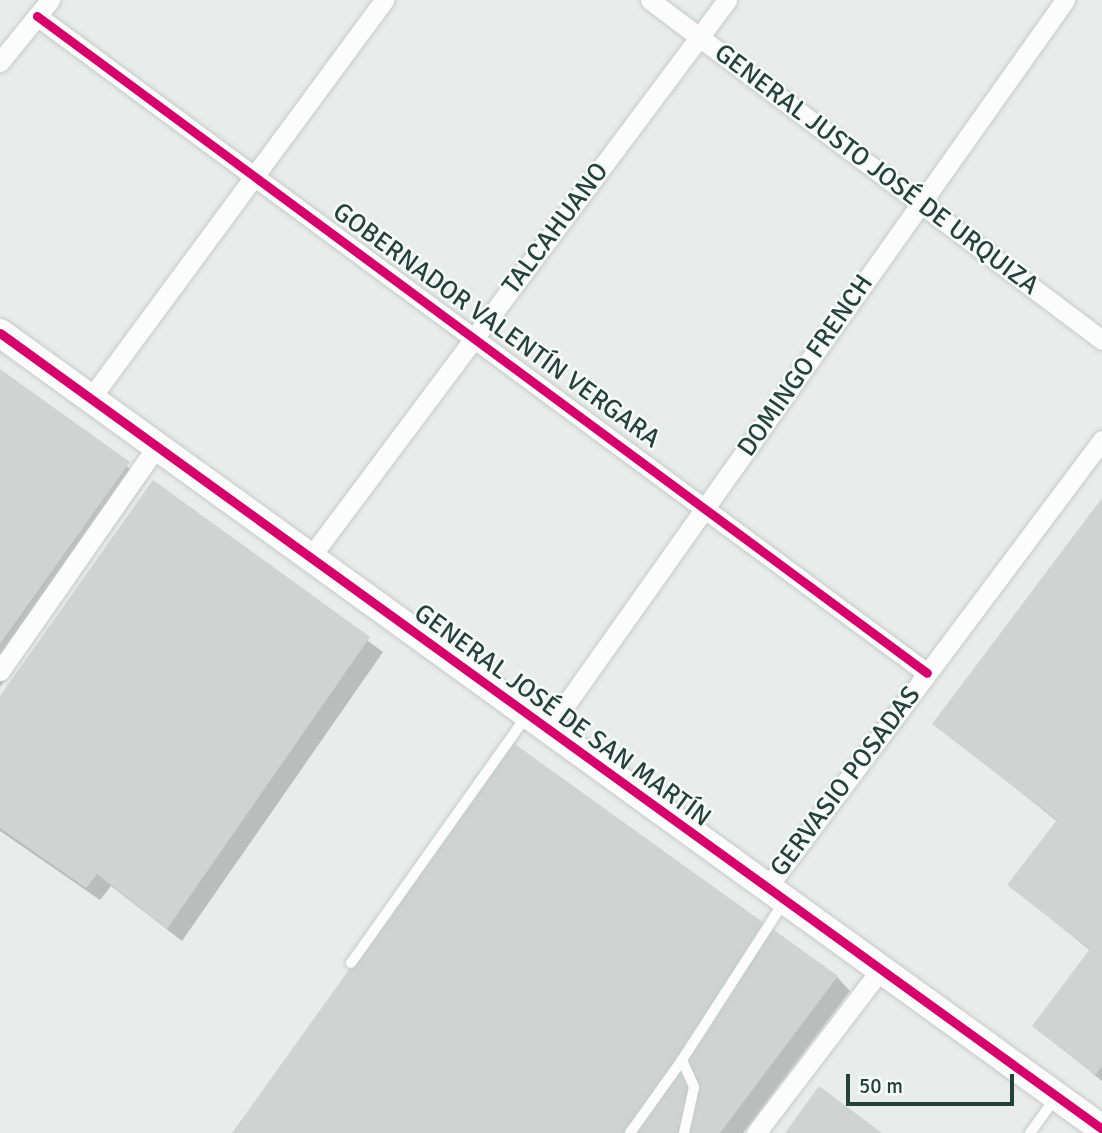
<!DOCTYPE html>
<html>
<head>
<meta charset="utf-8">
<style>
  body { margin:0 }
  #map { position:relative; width:1102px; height:1133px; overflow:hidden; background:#e8edeb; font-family:Signika,sans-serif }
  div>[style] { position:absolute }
  .shadow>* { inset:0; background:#0003 }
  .building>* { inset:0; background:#cfd4d2 }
  .roads { filter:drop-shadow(0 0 2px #c5cac8) drop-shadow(0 0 2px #c5cac8) }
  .lane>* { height:10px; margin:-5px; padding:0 5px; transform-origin:5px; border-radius:5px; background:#fcfcfc }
  .street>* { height:19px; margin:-9.5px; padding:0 9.5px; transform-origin:9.5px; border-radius:9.5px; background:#fcfcfc }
  .secondary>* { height:28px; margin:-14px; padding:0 14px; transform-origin:14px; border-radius:14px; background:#fcfcfc }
  .cycleway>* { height:9px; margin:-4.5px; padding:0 4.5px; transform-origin:4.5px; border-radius:4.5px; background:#d6006c }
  span { translate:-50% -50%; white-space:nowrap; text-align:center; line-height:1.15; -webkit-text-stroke:5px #f7fbf9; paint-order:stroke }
  .street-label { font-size:26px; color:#24423a }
  .scale { position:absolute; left:846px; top:1074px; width:168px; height:32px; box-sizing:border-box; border:4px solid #24423a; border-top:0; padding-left:9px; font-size:21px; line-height:24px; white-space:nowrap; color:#24423a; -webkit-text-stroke:5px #f7fbf9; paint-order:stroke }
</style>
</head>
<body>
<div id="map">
  <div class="shadow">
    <div style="clip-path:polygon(0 371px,146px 481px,0 687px)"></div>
    <div style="clip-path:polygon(153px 483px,383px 652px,182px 941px,111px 886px,100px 900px,0 831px,0 699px)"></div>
    <div style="clip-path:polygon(1102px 501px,1102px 1081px,1034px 1026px,1091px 951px,1009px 885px,1058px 822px,935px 724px)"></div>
    <div style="clip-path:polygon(837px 977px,850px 991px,743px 1133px,234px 1133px)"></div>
  </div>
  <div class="building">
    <div style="clip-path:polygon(0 369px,130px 462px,0 644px)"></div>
    <div style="clip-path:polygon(153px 480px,370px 637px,167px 929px,97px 874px,86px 888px,0 828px,0 696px)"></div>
    <div style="clip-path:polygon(1102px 498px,1102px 1066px,1095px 1075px,1032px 1026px,1090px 949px,1007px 885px,1057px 820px,932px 724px)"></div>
    <div style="clip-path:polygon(512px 742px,838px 976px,720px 1133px,232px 1133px)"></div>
    <div style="clip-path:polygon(819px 1086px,882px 1133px,785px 1133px)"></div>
  </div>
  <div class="roads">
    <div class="lane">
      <div style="left:351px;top:963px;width:302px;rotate:-54.6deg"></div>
      <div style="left:630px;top:1133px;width:90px;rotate:-54.5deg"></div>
      <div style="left:684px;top:1133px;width:47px;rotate:-77.7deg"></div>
      <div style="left:694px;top:1087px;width:30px;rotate:-114deg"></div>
      <div style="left:682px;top:1060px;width:188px;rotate:-57.2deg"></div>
      <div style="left:1030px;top:1133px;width:44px;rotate:-54.2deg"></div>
    </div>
    <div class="street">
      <div style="left:650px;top:0;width:566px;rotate:36.95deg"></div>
      <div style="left:37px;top:16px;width:1106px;rotate:36.43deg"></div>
      <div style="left:0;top:62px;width:80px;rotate:-51.1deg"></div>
      <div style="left:90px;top:399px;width:496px;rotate:-53.6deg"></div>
      <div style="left:309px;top:559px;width:698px;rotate:-53.21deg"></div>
      <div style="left:0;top:671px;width:273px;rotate:-55.1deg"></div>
      <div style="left:547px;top:731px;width:896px;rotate:-54.68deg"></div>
      <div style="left:766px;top:889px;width:561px;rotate:-53.19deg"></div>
      <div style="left:756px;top:1133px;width:205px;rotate:-52.7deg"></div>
    </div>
    <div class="secondary">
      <div style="left:0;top:333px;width:1359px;rotate:35.84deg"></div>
    </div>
  </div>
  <div class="cycleway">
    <div style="left:37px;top:16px;width:1106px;rotate:36.43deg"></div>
    <div style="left:0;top:333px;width:1359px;rotate:35.84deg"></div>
  </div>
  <div class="street-label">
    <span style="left:876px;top:170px;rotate:37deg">GENERAL JUSTO JOSÉ DE URQUIZA</span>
    <span style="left:556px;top:229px;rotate:-53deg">TALCAHUANO</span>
    <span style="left:496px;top:326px;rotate:36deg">GOBERNADOR VALENTÍN VERGARA</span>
    <span style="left:806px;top:366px;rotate:-55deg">DOMINGO FRENCH</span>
    <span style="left:562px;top:716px;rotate:36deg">GENERAL JOSÉ DE SAN MARTÍN</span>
    <span style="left:846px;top:782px;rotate:-53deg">GERVASIO POSADAS</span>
  </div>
  <div class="scale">50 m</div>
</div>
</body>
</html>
